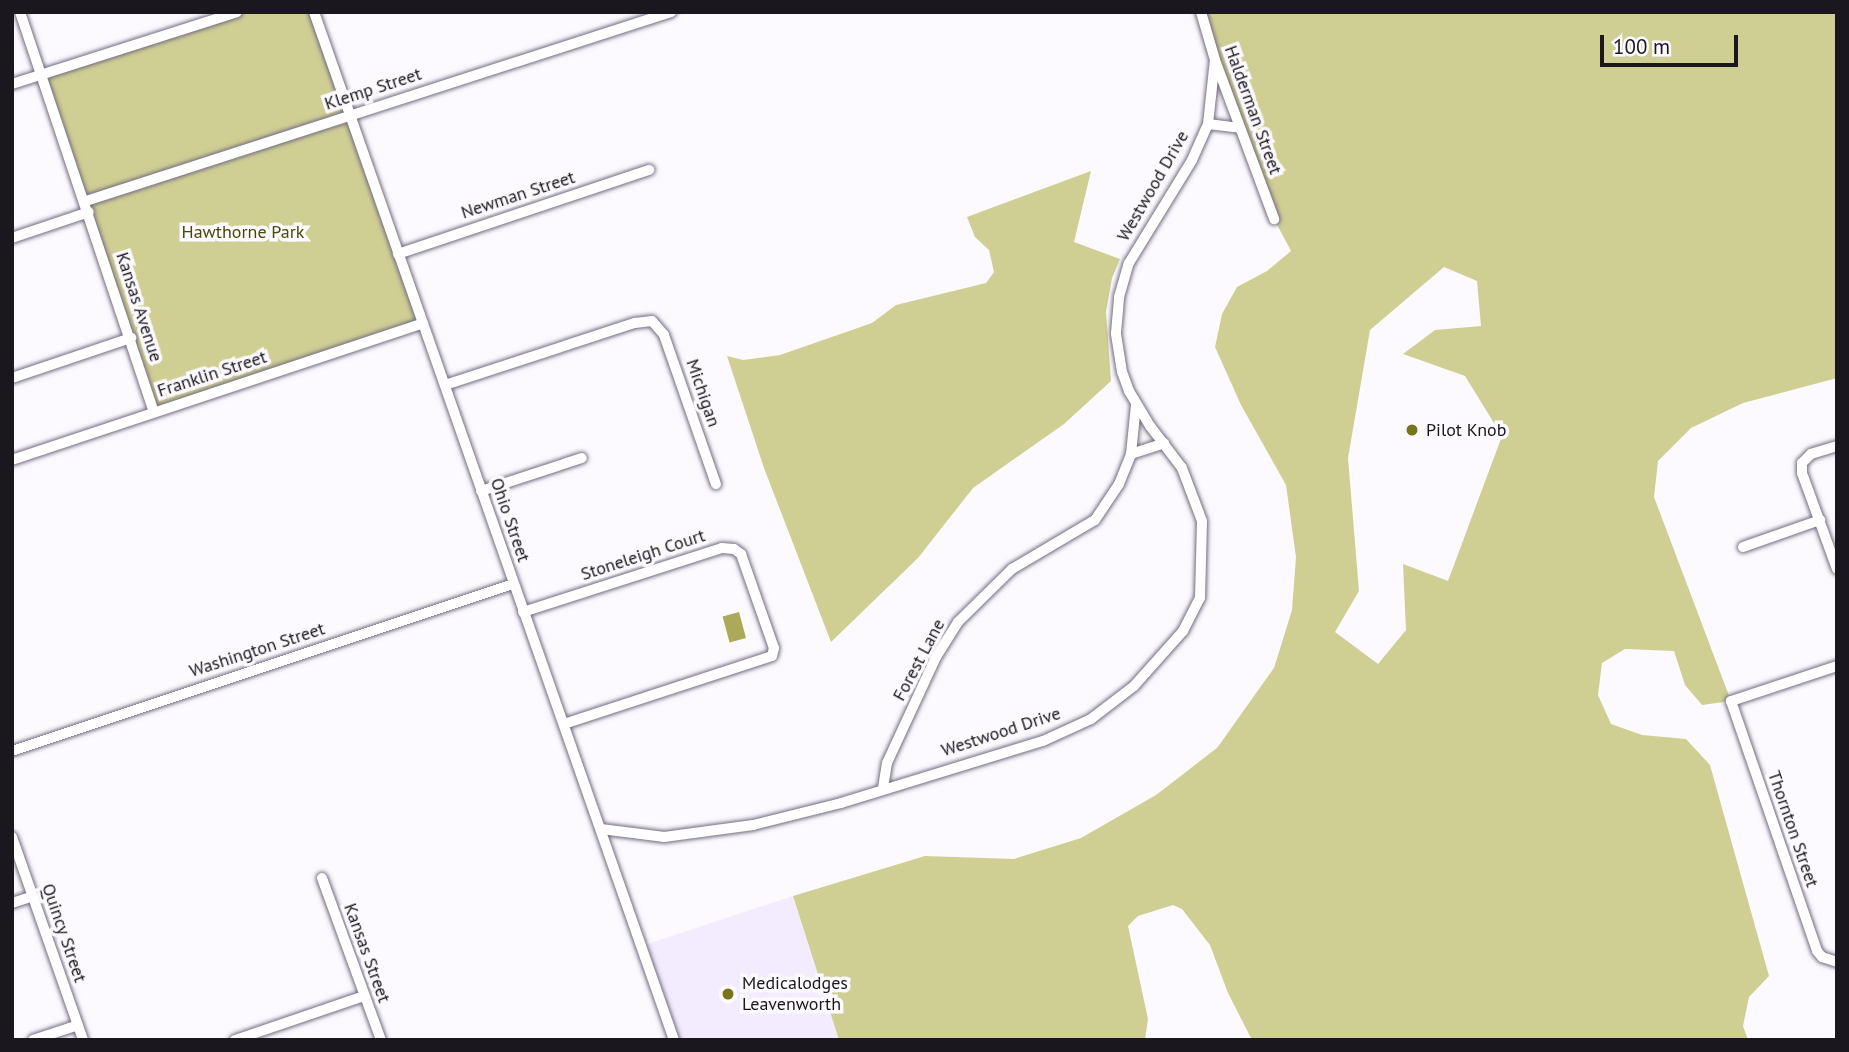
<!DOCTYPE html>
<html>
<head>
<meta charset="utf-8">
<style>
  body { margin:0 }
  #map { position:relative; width:1849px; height:1052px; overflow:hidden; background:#fcfafe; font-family:"PT Sans",sans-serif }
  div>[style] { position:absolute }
  .built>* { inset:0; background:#f3ecfe }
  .green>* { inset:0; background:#cfcf94 }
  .water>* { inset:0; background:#abaa58; transform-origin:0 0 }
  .roads { filter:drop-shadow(0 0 2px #746c80) drop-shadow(0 0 2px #746c80) }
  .minor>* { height:10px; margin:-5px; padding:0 5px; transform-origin:5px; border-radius:5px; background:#fff }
  .dots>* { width:19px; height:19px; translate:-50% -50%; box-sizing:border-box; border:4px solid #fcfafe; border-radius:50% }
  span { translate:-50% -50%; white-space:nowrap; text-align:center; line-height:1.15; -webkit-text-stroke:7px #fcfafe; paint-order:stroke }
  .street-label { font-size:18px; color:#1a171f }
  .park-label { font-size:18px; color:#4a4907 }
  .poi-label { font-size:18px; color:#1a171f }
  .left { translate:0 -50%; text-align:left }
  .frame { position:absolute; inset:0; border:14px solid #1a171f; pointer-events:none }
  .scale { position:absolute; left:1600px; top:35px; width:138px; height:32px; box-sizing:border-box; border:4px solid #1a171f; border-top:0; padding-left:9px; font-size:21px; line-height:24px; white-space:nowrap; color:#1a171f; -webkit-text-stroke:5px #fcfafe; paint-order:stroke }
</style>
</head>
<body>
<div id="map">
  <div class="built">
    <div style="clip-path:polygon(793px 896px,839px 1040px,674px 1040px,641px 946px)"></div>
  </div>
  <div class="green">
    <div style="clip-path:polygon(237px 12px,314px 12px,423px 323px,154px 412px,42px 74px)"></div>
    <div style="clip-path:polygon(evenodd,1201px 12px,1837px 12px,1837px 378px,1743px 403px,1691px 428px,1658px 461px,1654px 497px,1731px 701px,1702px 705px,1685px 685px,1674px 651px,1625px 649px,1602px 663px,1598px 695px,1611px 724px,1642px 735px,1686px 739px,1710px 765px,1769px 976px,1749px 997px,1743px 1026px,1748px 1040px,1252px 1040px,1228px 993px,1210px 945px,1182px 909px,1173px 905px,1138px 916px,1128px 926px,1148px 1019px,1145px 1040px,839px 1040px,793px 896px,925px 856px,1014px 859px,1081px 838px,1156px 795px,1217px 748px,1274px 668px,1292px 610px,1296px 557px,1286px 485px,1241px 405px,1215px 347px,1222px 314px,1237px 287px,1267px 271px,1291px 251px,1274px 219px,1201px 12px,1444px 267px,1477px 281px,1481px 326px,1435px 330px,1403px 354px,1465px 376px,1502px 436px,1448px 581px,1403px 564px,1406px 630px,1378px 664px,1335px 632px,1359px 591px,1348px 458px,1370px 330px,1444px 267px)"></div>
    <div style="clip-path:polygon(1091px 171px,1074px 242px,1120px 259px,1112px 278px,1106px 312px,1111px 381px,1064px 424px,973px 488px,918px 558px,831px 642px,764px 468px,727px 356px,743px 360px,780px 355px,872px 323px,896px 305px,986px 283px,994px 272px,989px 250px,975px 237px,967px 217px)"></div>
  </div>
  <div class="water">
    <div style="left:739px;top:612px;width:27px;height:17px;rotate:75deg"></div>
  </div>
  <div class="roads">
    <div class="minor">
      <div style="left:20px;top:12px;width:422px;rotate:71.5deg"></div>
      <div style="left:314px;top:12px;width:1089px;rotate:70.7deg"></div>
      <div style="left:1201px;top:12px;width:50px;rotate:73.7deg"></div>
      <div style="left:1215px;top:60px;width:170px;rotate:69.6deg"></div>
      <div style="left:12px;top:84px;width:236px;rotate:-17.7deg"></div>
      <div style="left:1208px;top:124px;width:32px;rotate:7deg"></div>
      <div style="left:86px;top:201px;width:615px;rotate:-17.9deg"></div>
      <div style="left:12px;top:238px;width:81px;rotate:-18.7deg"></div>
      <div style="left:398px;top:254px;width:265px;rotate:-18.5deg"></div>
      <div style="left:12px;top:378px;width:126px;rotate:-18.6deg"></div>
      <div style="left:445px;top:385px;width:200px;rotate:-18.1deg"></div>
      <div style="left:635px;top:323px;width:17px;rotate:-7deg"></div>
      <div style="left:652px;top:321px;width:18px;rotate:49deg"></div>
      <div style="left:664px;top:335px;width:158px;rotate:70.8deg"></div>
      <div style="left:1837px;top:446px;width:27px;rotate:163deg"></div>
      <div style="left:1811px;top:454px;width:13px;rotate:135deg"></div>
      <div style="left:1802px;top:463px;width:10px;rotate:90deg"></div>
      <div style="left:1802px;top:473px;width:102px;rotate:70deg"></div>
      <div style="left:1131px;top:454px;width:35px;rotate:-18deg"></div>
      <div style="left:12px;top:460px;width:433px;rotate:-18.4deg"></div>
      <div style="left:481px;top:491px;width:106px;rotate:-18.1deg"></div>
      <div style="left:1743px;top:547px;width:82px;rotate:-19.3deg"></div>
      <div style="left:523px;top:612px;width:209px;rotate:-17.8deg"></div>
      <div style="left:722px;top:548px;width:12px;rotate:5deg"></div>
      <div style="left:734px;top:549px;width:9px;rotate:36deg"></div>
      <div style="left:741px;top:554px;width:100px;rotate:70.7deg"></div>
      <div style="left:774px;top:648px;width:8px;rotate:104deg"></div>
      <div style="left:772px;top:656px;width:219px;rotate:161.9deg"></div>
      <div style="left:1837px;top:666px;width:112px;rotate:161.7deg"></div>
      <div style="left:1731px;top:701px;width:264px;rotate:71deg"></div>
      <div style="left:1817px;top:951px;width:8px;rotate:50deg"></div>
      <div style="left:1822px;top:957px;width:16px;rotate:18deg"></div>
      <div style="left:12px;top:751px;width:528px;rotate:-18.43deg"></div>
      <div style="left:883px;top:788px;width:25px;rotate:-81deg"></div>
      <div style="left:887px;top:763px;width:117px;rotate:-65.2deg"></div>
      <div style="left:936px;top:657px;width:41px;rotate:-57.8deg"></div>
      <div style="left:958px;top:622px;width:76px;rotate:-44.5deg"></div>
      <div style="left:1012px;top:569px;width:96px;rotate:-30.6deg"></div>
      <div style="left:1095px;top:520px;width:43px;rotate:-56.3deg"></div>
      <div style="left:1119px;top:484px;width:32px;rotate:-68deg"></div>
      <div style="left:1131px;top:454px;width:49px;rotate:-84.2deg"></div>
      <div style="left:601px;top:829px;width:64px;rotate:7.2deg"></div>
      <div style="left:664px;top:837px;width:90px;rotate:-7.7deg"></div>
      <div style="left:753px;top:825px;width:91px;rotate:-14deg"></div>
      <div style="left:841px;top:803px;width:211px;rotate:-17.1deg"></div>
      <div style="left:1043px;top:741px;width:53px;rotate:-24.6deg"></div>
      <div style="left:1091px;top:719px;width:54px;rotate:-37.5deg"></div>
      <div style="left:1134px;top:686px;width:74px;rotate:-48.3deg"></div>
      <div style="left:1183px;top:631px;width:37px;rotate:-63deg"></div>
      <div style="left:1200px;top:598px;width:77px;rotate:-88.5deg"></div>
      <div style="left:1202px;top:521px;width:57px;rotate:-110.7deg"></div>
      <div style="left:1182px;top:468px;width:53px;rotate:-127.3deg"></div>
      <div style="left:1150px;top:426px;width:41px;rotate:-121deg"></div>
      <div style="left:1129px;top:391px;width:20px;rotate:-110deg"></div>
      <div style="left:1122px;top:372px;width:39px;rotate:-99deg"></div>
      <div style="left:1116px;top:333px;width:36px;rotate:-85deg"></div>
      <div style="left:1119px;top:297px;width:35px;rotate:-74deg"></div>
      <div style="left:1129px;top:263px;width:121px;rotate:-58.5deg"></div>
      <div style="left:1192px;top:160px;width:39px;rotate:-66deg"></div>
      <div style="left:1208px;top:124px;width:64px;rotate:-83.8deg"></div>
      <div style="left:12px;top:837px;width:215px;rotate:70.7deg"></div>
      <div style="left:322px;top:878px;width:172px;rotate:70deg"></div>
      <div style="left:12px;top:903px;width:22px;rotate:-18deg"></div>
      <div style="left:33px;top:1040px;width:47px;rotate:-18.4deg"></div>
      <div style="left:235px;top:1040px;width:136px;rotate:-18.8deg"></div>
    </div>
  </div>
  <div class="dots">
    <div style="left:1412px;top:430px;background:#77751a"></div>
    <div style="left:728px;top:994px;background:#77751a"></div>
  </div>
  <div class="street-label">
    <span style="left:373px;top:89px;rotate:-18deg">Klemp Street</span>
    <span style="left:1253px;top:110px;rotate:70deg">Halderman Street</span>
    <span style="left:1153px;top:186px;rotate:-60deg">Westwood Drive</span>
    <span style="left:518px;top:195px;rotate:-18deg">Newman Street</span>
    <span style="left:139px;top:307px;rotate:72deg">Kansas Avenue</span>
    <span style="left:212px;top:374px;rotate:-18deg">Franklin Street</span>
    <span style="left:703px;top:393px;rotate:71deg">Michigan</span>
    <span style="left:510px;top:520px;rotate:71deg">Ohio Street</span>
    <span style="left:643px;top:555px;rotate:-18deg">Stoneleigh Court</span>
    <span style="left:257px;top:650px;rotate:-18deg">Washington Street</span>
    <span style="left:919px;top:660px;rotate:-62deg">Forest Lane</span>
    <span style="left:1001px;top:732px;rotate:-18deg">Westwood Drive</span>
    <span style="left:1793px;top:829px;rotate:71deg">Thornton Street</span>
    <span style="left:64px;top:933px;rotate:71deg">Quincy Street</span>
    <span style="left:367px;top:953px;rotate:70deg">Kansas Street</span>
  </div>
  <div class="park-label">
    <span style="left:243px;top:232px">Hawthorne Park</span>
  </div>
  <div class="poi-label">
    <span class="left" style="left:1426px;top:430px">Pilot Knob</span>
    <span class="left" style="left:742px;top:994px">Medicalodges<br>Leavenworth</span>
  </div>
  <div class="frame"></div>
  <div class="scale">100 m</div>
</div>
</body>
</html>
